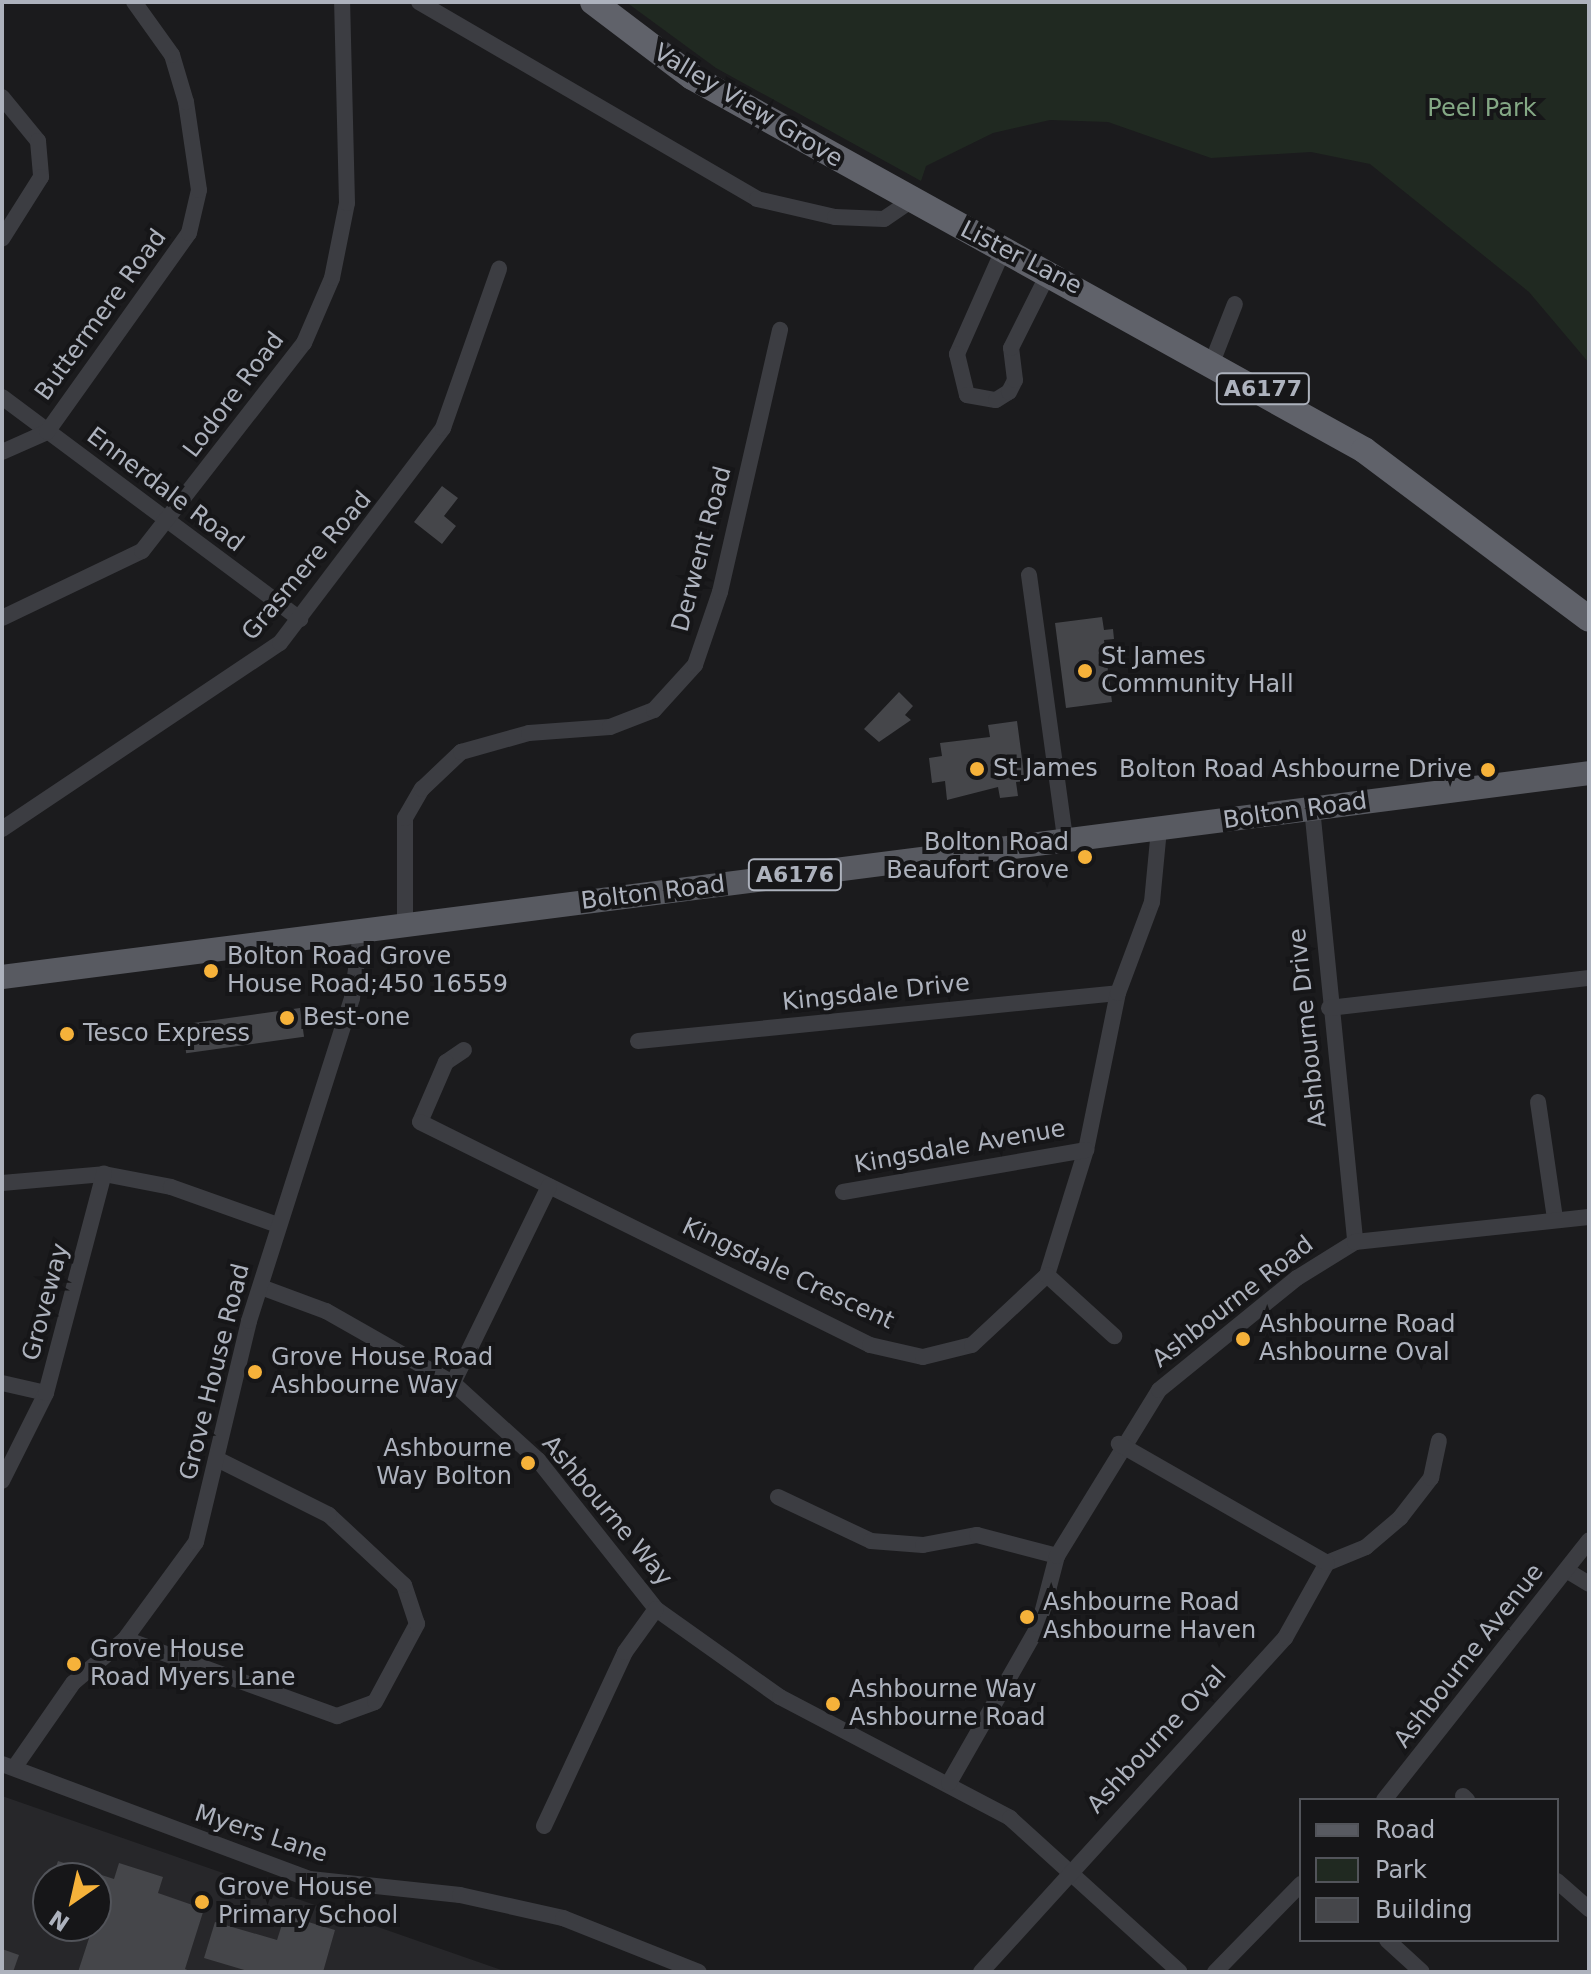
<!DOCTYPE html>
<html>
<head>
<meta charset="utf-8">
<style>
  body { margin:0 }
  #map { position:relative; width:1591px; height:1974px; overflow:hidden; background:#1b1b1d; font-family:"DejaVu Sans",sans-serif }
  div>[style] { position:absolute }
  .built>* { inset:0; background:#27272a }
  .green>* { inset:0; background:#202921 }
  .building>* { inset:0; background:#45464a; transform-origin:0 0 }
  .minor>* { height:16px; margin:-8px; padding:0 8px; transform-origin:8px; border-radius:8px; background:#3c3d42 }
  .primary>* { height:24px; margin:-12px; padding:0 12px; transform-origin:12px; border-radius:12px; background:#585a61 }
  .trunk>* { height:26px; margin:-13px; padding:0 13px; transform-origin:13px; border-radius:13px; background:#60626a }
  .dots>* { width:22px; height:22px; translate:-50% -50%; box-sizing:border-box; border:4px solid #161618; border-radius:50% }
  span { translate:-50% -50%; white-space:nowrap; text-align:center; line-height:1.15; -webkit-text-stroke:8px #161618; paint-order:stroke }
  .shield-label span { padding:2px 6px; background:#161618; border:2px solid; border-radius:6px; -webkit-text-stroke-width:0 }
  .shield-label { font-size:22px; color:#adb2bd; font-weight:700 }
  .street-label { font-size:24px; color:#adb2bd }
  .park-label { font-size:24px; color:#84a885 }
  .poi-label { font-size:24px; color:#adb2bd }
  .left { translate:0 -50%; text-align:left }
  .right { translate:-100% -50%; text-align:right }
  .frame { position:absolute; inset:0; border:4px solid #adb2bd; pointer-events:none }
  .legend { position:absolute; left:1299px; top:1798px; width:260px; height:144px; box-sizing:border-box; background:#161618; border:2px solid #52545a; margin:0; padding:10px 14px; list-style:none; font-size:24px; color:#adb2bd }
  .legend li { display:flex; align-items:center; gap:16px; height:40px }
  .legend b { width:40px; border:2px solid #52545a }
  .north { position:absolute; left:32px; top:1862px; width:80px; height:80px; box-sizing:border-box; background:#161618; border:2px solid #52545a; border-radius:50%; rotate:214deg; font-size:22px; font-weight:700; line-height:32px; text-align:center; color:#adb2bd }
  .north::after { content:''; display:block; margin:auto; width:28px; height:36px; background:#f6b23a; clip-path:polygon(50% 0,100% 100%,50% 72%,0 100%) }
</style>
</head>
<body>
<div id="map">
  <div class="built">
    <div style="clip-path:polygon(evenodd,2px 1796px,507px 1972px,2px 1972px,2px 1796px,48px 1878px,96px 1878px,96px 1926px,48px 1926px,48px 1878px)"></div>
  </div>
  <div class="green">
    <div style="clip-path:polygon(626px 2px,1589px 2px,1589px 363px,1529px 292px,1370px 164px,1311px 152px,1211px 158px,1108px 122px,1050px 120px,993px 133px,926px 166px,921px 181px,716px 68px)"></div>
  </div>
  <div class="building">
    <div style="clip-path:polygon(442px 486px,458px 498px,444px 516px,456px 526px,442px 544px,414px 522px)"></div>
    <div style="clip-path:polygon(1102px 617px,1104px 630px,1113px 629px,1114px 639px,1104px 640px,1112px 702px,1066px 708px,1055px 623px)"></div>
    <div style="clip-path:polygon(899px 692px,913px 706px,905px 715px,911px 720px,879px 742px,864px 729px)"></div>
    <div style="clip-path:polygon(1017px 721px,1025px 781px,1016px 782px,1018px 796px,1000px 798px,998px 787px,947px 800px,945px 781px,932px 783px,929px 758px,942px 756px,940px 743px,990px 737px,988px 725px)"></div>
    <div style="left:300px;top:1008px;width:29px;height:119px;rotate:82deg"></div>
    <div style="clip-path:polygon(58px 1861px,114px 1879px,119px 1863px,163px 1877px,158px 1893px,204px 1909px,185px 1969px,192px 1972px,78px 1972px,92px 1929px,85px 1926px,96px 1926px,96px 1878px,52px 1878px)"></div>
    <div style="clip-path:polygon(285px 1915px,335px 1930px,323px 1972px,251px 1972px,204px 1958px,215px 1922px,277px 1940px)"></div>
    <div style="clip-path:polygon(2px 1949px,19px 1955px,13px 1972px,2px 1972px)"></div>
  </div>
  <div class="minor">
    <div style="left:419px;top:2px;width:391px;rotate:30.2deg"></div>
    <div style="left:757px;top:199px;width:80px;rotate:13deg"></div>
    <div style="left:835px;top:217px;width:49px;rotate:2.3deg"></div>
    <div style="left:884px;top:219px;width:30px;rotate:-34deg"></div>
    <div style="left:2px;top:97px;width:57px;rotate:50.7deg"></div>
    <div style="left:38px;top:141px;width:36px;rotate:85deg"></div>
    <div style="left:41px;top:177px;width:73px;rotate:122.2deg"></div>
    <div style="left:1004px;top:248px;width:116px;rotate:113.9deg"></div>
    <div style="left:957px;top:354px;width:42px;rotate:76.3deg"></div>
    <div style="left:967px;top:395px;width:29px;rotate:10deg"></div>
    <div style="left:996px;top:400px;width:15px;rotate:-32deg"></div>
    <div style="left:1009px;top:392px;width:13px;rotate:-63deg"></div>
    <div style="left:1015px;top:380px;width:32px;rotate:-97deg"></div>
    <div style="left:1011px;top:348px;width:85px;rotate:-63.4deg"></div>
    <div style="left:1213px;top:360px;width:60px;rotate:-68.6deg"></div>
    <div style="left:2px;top:397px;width:372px;rotate:36.7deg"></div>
    <div style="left:2px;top:452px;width:49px;rotate:-24deg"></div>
    <div style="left:47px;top:432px;width:244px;rotate:-54.5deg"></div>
    <div style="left:189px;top:233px;width:44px;rotate:-76.9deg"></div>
    <div style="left:199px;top:190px;width:89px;rotate:-98.4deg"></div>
    <div style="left:186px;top:102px;width:49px;rotate:-106.6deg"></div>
    <div style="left:172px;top:55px;width:65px;rotate:-125.6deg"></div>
    <div style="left:1029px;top:575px;width:266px;rotate:82.2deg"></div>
    <div style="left:2px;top:618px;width:155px;rotate:-25.6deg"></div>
    <div style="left:142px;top:551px;width:264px;rotate:-52.1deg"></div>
    <div style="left:304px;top:343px;width:71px;rotate:-66.7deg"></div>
    <div style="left:332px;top:278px;width:76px;rotate:-78.7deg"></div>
    <div style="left:347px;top:203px;width:201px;rotate:-91.4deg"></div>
    <div style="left:1312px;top:808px;width:436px;rotate:84.3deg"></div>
    <div style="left:2px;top:829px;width:334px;rotate:-33.8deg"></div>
    <div style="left:280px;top:643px;width:270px;rotate:-52.8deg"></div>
    <div style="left:443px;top:428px;width:169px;rotate:-70.6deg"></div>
    <div style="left:405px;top:924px;width:106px;rotate:-90deg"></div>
    <div style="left:405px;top:818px;width:34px;rotate:-60deg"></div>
    <div style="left:422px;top:789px;width:54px;rotate:-43.5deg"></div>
    <div style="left:461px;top:752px;width:71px;rotate:-15.6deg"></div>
    <div style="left:529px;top:733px;width:81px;rotate:-4.2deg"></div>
    <div style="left:610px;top:727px;width:47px;rotate:-21.1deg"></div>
    <div style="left:654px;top:710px;width:61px;rotate:-47.7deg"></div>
    <div style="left:695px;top:665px;width:77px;rotate:-71.1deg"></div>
    <div style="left:720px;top:592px;width:269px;rotate:-77.1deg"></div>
    <div style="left:1329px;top:1008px;width:262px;rotate:-6.6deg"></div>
    <div style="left:638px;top:1041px;width:482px;rotate:-5.7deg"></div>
    <div style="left:464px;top:1050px;width:22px;rotate:146deg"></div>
    <div style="left:446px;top:1062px;width:65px;rotate:113.4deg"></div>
    <div style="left:420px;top:1122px;width:502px;rotate:26.36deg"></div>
    <div style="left:870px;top:1345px;width:54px;rotate:12.8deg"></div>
    <div style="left:923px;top:1357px;width:50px;rotate:-13.8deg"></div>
    <div style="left:972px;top:1345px;width:103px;rotate:-43deg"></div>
    <div style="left:1047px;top:1275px;width:131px;rotate:-72.7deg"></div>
    <div style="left:1086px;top:1150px;width:160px;rotate:-78.5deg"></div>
    <div style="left:1118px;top:993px;width:97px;rotate:-69.5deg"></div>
    <div style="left:1152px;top:902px;width:73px;rotate:-84.5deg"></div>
    <div style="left:1538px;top:1102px;width:117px;rotate:81.7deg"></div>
    <div style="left:2px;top:1183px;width:102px;rotate:-5deg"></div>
    <div style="left:104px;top:1174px;width:68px;rotate:11deg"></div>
    <div style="left:171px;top:1187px;width:114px;rotate:19.6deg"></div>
    <div style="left:843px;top:1192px;width:247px;rotate:-9.8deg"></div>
    <div style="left:1047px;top:1275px;width:91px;rotate:42.3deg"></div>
    <div style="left:261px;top:1287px;width:69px;rotate:20.3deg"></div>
    <div style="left:326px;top:1311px;width:146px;rotate:29.6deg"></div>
    <div style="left:453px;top:1383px;width:115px;rotate:42.2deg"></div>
    <div style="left:538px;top:1460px;width:190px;rotate:51.6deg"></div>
    <div style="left:656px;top:1609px;width:152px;rotate:35.4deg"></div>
    <div style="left:780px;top:1697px;width:260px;rotate:27.7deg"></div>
    <div style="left:1010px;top:1818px;width:229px;rotate:42.2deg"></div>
    <div style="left:2px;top:1383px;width:45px;rotate:12.8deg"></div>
    <div style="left:453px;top:1383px;width:219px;rotate:-64deg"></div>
    <div style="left:2px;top:1481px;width:98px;rotate:-63.4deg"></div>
    <div style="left:46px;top:1393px;width:227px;rotate:-75.2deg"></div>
    <div style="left:778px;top:1497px;width:103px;rotate:25.3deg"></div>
    <div style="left:871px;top:1541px;width:52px;rotate:4.4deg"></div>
    <div style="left:923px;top:1545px;width:55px;rotate:-10.5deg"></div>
    <div style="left:977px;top:1535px;width:83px;rotate:14.7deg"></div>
    <div style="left:1327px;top:1563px;width:42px;rotate:-22.3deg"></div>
    <div style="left:1366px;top:1547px;width:45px;rotate:-40.5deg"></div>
    <div style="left:1400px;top:1518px;width:51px;rotate:-52.2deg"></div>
    <div style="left:1431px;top:1478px;width:38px;rotate:-78deg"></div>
    <div style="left:1566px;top:1570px;width:27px;rotate:31deg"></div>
    <div style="left:125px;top:1639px;width:226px;rotate:20deg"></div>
    <div style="left:337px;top:1716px;width:40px;rotate:-20.2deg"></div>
    <div style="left:375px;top:1702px;width:89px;rotate:-61.7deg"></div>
    <div style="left:417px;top:1624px;width:41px;rotate:-108.4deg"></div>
    <div style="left:404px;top:1585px;width:103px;rotate:-137deg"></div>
    <div style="left:329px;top:1515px;width:125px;rotate:-153.4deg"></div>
    <div style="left:2px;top:1764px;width:329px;rotate:20.5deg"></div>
    <div style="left:310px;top:1879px;width:151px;rotate:6.1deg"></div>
    <div style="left:460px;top:1895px;width:106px;rotate:12.6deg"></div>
    <div style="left:563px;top:1918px;width:146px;rotate:21.7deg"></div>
    <div style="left:14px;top:1768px;width:103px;rotate:-55.2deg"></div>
    <div style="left:73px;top:1683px;width:68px;rotate:-40.2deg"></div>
    <div style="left:125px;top:1639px;width:120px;rotate:-53.8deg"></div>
    <div style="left:196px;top:1542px;width:227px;rotate:-76.5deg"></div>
    <div style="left:249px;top:1321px;width:339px;rotate:-72.3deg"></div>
    <div style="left:352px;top:998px;width:66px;rotate:-82.1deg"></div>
    <div style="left:949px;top:1783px;width:182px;rotate:-60.3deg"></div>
    <div style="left:1039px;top:1625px;width:71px;rotate:-75.4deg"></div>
    <div style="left:1057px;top:1556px;width:195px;rotate:-58.4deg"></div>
    <div style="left:1159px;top:1390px;width:178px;rotate:-39.1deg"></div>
    <div style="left:1297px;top:1278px;width:68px;rotate:-31.8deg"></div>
    <div style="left:1355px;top:1242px;width:235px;rotate:-6.1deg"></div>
    <div style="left:1463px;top:1796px;width:6px;rotate:45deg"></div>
    <div style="left:1384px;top:1800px;width:331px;rotate:-51.7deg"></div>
    <div style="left:544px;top:1826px;width:192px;rotate:-65deg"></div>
    <div style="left:625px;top:1652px;width:53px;rotate:-54.2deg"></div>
    <div style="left:1557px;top:1881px;width:43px;rotate:41.2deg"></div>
    <div style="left:1387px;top:1940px;width:47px;rotate:42.4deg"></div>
    <div style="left:981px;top:1972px;width:452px;rotate:-47.7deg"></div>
    <div style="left:1285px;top:1638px;width:86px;rotate:-60.8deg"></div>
    <div style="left:1327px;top:1563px;width:240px;rotate:-150.2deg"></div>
    <div style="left:1215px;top:1972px;width:123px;rotate:-45.7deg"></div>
  </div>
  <div class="primary">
    <div style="left:2px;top:977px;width:1600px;rotate:-7.32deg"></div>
  </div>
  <div class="trunk">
    <div style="left:593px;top:2px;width:124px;rotate:37.1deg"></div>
    <div style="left:692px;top:77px;width:769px;rotate:29.03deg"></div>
    <div style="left:1364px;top:450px;width:281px;rotate:36.9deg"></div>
  </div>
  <div class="dots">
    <div style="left:1085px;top:671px;background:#f6b23a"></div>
    <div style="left:977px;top:769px;background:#f6b23a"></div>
    <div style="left:1488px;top:770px;background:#f6b23a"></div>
    <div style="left:1085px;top:857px;background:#f6b23a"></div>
    <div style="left:211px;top:971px;background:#f6b23a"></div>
    <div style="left:287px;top:1018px;background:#f6b23a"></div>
    <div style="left:67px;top:1034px;background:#f6b23a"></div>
    <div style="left:1243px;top:1339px;background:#f6b23a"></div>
    <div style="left:255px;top:1372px;background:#f6b23a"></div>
    <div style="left:528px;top:1463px;background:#f6b23a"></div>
    <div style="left:1027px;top:1617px;background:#f6b23a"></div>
    <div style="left:74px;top:1664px;background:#f6b23a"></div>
    <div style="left:833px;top:1704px;background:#f6b23a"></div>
    <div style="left:202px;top:1902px;background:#f6b23a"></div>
  </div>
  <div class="shield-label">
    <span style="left:1263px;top:389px">A6177</span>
    <span style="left:795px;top:875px">A6176</span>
  </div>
  <div class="street-label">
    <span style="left:748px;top:106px;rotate:31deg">Valley View Grove</span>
    <span style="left:1021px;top:258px;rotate:27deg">Lister Lane</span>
    <span style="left:101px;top:315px;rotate:-54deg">Buttermere Road</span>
    <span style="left:234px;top:395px;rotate:-53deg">Lodore Road</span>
    <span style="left:165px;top:490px;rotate:37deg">Ennerdale Road</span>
    <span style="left:702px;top:549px;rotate:-75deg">Derwent Road</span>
    <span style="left:307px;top:566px;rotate:-50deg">Grasmere Road</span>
    <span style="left:1295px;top:811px;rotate:-8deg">Bolton Road</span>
    <span style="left:653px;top:893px;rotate:-7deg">Bolton Road</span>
    <span style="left:876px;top:993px;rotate:-6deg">Kingsdale Drive</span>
    <span style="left:1308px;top:1028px;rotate:-96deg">Ashbourne Drive</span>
    <span style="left:960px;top:1147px;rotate:-10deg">Kingsdale Avenue</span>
    <span style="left:788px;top:1274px;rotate:25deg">Kingsdale Crescent</span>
    <span style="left:46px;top:1302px;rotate:-75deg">Groveway</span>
    <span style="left:1233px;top:1302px;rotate:-38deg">Ashbourne Road</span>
    <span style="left:215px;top:1372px;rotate:-76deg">Grove House Road</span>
    <span style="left:607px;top:1511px;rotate:50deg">Ashbourne Way</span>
    <span style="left:1469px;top:1656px;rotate:-52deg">Ashbourne Avenue</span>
    <span style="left:1157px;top:1740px;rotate:-47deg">Ashbourne Oval</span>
    <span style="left:261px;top:1834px;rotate:18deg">Myers Lane</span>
  </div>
  <div class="park-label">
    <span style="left:1482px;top:109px">Peel Park</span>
  </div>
  <div class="poi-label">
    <span class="left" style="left:1101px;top:671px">St James<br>Community Hall</span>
    <span class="left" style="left:993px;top:769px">St James</span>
    <span class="right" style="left:1472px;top:770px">Bolton Road Ashbourne Drive</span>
    <span class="right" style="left:1069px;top:857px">Bolton Road<br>Beaufort Grove</span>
    <span class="left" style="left:227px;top:971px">Bolton Road Grove<br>House Road;450 16559</span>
    <span class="left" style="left:303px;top:1018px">Best-one</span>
    <span class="left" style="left:83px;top:1034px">Tesco Express</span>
    <span class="left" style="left:1259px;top:1339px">Ashbourne Road<br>Ashbourne Oval</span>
    <span class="left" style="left:271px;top:1372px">Grove House Road<br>Ashbourne Way</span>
    <span class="right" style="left:512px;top:1463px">Ashbourne<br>Way Bolton</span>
    <span class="left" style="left:1043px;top:1617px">Ashbourne Road<br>Ashbourne Haven</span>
    <span class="left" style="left:90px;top:1664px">Grove House<br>Road Myers Lane</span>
    <span class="left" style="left:849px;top:1704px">Ashbourne Way<br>Ashbourne Road</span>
    <span class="left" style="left:218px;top:1902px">Grove House<br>Primary School</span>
  </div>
  <div class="frame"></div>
  <ul class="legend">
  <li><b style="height:10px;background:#585a61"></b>Road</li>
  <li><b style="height:22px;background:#202921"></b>Park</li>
  <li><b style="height:22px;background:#45464a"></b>Building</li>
  </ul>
  <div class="north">N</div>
</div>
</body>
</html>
